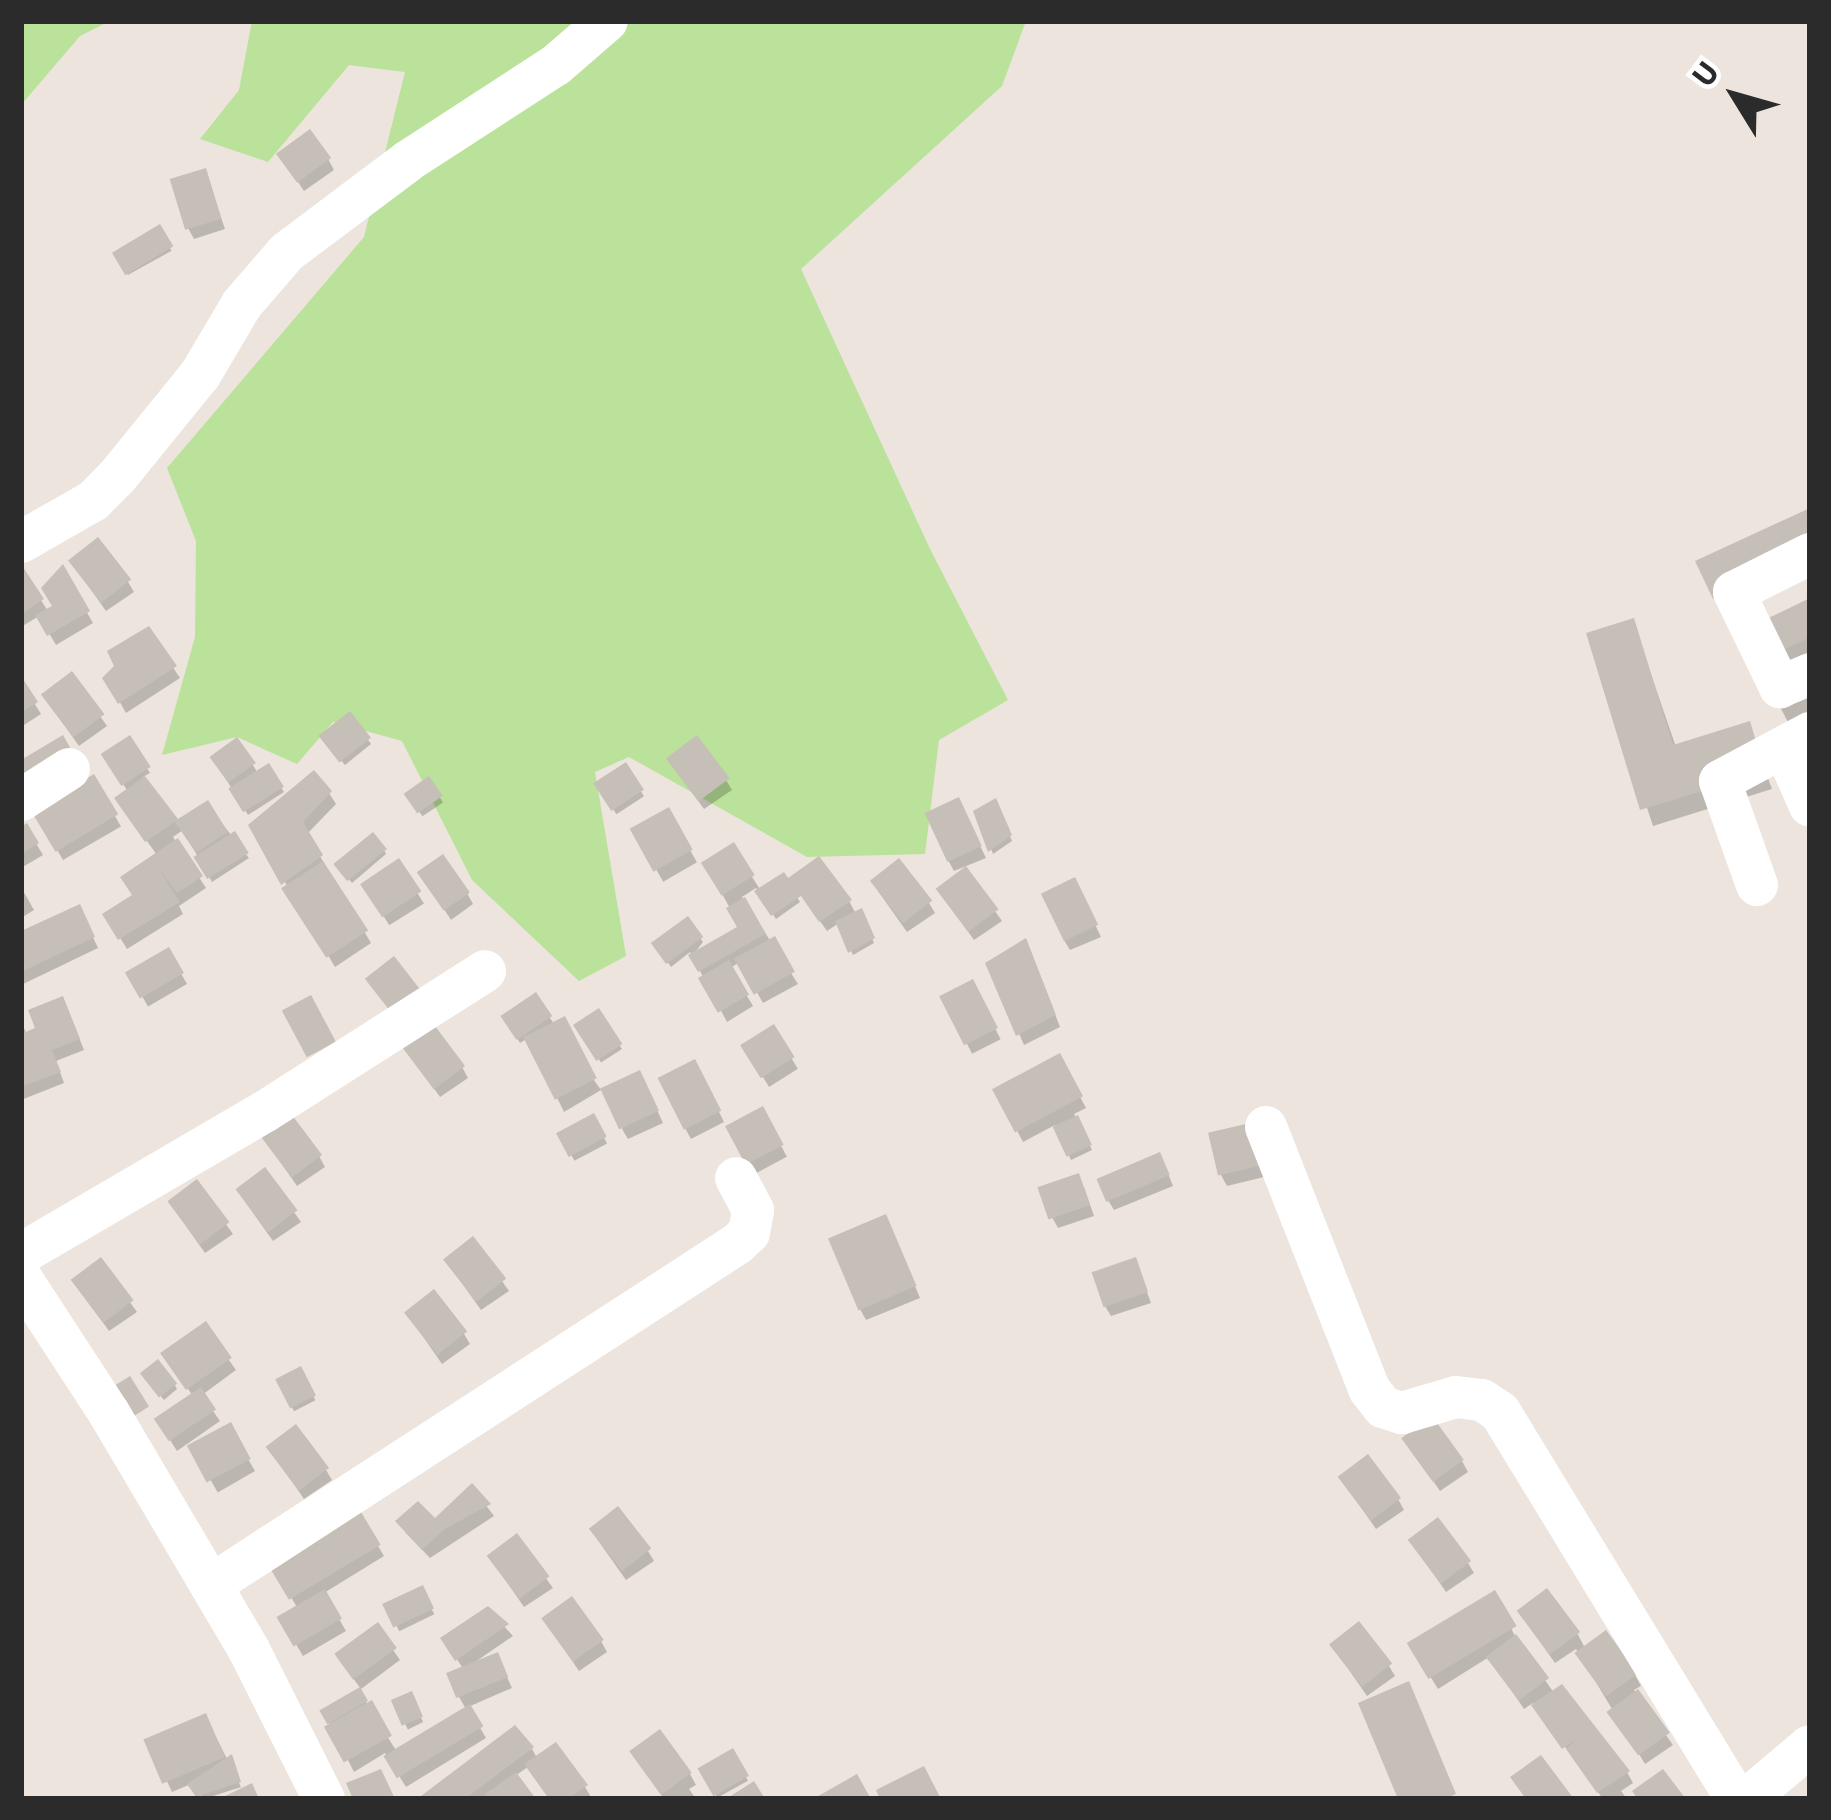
<!DOCTYPE html>
<html>
<head>
<meta charset="utf-8">
<style>
  body { margin:0 }
  #map { position:relative; width:1831px; height:1820px; overflow:hidden; background:#ece4dd; font-family:"Source Sans 3",sans-serif }
  div>[style] { position:absolute }
  .green>* { inset:0; background:#bae29a }
  .shadow>* { inset:0; background:#0003; transform-origin:0 0 }
  .building>* { inset:0; background:#c5bfb8; transform-origin:0 0 }
  .street>* { height:42px; margin:-21px; padding:0 21px; transform-origin:21px; border-radius:21px; background:#fff }
  span { translate:-50% -50%; white-space:nowrap; text-align:center; line-height:1.15; -webkit-text-stroke:12px #fff; paint-order:stroke }
  .frame { position:absolute; inset:0; border:24px solid #2b2b2b; pointer-events:none }
  .north { position:absolute; left:1675px; top:36px; width:120px; height:120px; -webkit-text-stroke:9px #fff; paint-order:stroke; rotate:307deg; font-size:33px; font-weight:700; line-height:48px; text-align:center; color:#2b2b2b }
  .north::after { content:''; display:block; margin:auto; width:42px; height:54px; background:#2b2b2b; clip-path:polygon(50% 0,100% 100%,50% 72%,0 100%) }
</style>
</head>
<body>
<div id="map">
  <div class="green">
    <div style="clip-path:polygon(21px 21px,110px 21px,80px 36px,21px 105px)"></div>
    <div style="clip-path:polygon(252px 21px,1026px 21px,1002px 86px,801px 269px,930px 549px,1008px 700px,939px 740px,925px 854px,807px 857px,629px 757px,595px 772px,626px 956px,579px 981px,472px 880px,402px 741px,333px 722px,297px 764px,237px 737px,162px 755px,195px 637px,196px 541px,167px 468px,364px 237px,405px 72px,349px 65px,268px 162px,200px 139px,239px 90px)"></div>
  </div>
  <div class="shadow">
    <div style="clip-path:polygon(328px 159px,334px 170px,304px 191px,286px 164px)"></div>
    <div style="clip-path:polygon(205px 171px,225px 229px,194px 239px,188px 228px)"></div>
    <div style="left:159px;top:228px;width:26px;height:50px;rotate:61deg"></div>
    <div style="clip-path:polygon(62px 569px,93px 623px,56px 645px,39px 616px,21px 627px,21px 570px,48px 611px,56px 607px)"></div>
    <div style="clip-path:polygon(77px 570px,128px 582px,134px 592px,106px 611px)"></div>
    <div style="clip-path:polygon(1810px 601px,1810px 720px,1792px 730px,1767px 682px,1772px 656px)"></div>
    <div style="clip-path:polygon(1633px 622px,1676px 747px,1748px 724px,1772px 789px,1653px 826px,1590px 635px)"></div>
    <div style="clip-path:polygon(148px 630px,180px 678px,126px 713px,106px 678px)"></div>
    <div style="clip-path:polygon(71px 675px,107px 726px,79px 746px,50px 705px)"></div>
    <div style="clip-path:polygon(21px 682px,41px 714px,21px 727px)"></div>
    <div style="clip-path:polygon(350px 715px,371px 744px,345px 765px,325px 741px)"></div>
    <div style="clip-path:polygon(129px 739px,150px 773px,143px 777px,177px 824px,207px 804px,249px 858px,212px 882px,183px 830px,173px 837px,206px 888px,179px 906px,183px 914px,127px 949px,106px 915px,135px 896px,157px 855px,124px 809px,128px 792px,105px 755px)"></div>
    <div style="clip-path:polygon(237px 741px,258px 773px,268px 767px,284px 792px,248px 815px,213px 758px)"></div>
    <div style="left:625px;top:767px;width:35px;height:33px;rotate:57deg"></div>
    <div style="clip-path:polygon(675px 768px,726px 780px,732px 790px,704px 809px)"></div>
    <div style="left:93px;top:778px;width:56px;height:67px;rotate:60deg"></div>
    <div style="left:428px;top:780px;width:27px;height:25px;rotate:56deg"></div>
    <div style="clip-path:polygon(329px 793px,336px 804px,307px 834px,371px 943px,335px 967px,252px 826px)"></div>
    <div style="clip-path:polygon(995px 802px,1012px 841px,993px 854px,977px 812px)"></div>
    <div style="left:668px;top:812px;width:58px;height:39px;rotate:60deg"></div>
    <div style="clip-path:polygon(964px 812px,986px 858px,954px 871px,948px 860px)"></div>
    <div style="clip-path:polygon(26px 827px,43px 855px,21px 868px,21px 830px)"></div>
    <div style="clip-path:polygon(733px 847px,761px 891px,783px 876px,800px 902px,776px 919px,756px 888px,742px 897px,798px 984px,763px 1003px,740px 962px,730px 968px,753px 1006px,727px 1022px,690px 952px,671px 967px,655px 944px,687px 920px,703px 942px,693px 955px,741px 928px,706px 865px)"></div>
    <div style="clip-path:polygon(384px 850px,386px 854px,352px 883px,341px 869px)"></div>
    <div style="left:398px;top:862px;width:49px;height:41px;rotate:58deg"></div>
    <div style="clip-path:polygon(966px 870px,1002px 921px,974px 940px,945px 899px)"></div>
    <div style="clip-path:polygon(420px 872px,467px 893px,473px 904px,451px 920px)"></div>
    <div style="clip-path:polygon(21px 887px,34px 910px,21px 918px)"></div>
    <div style="clip-path:polygon(798px 890px,849px 901px,856px 914px,861px 912px,874px 943px,853px 955px,839px 923px,827px 931px)"></div>
    <div style="clip-path:polygon(878px 891px,929px 903px,935px 913px,907px 932px)"></div>
    <div style="clip-path:polygon(1079px 891px,1101px 937px,1070px 950px,1064px 940px)"></div>
    <div style="clip-path:polygon(84px 918px,98px 948px,21px 985px,21px 935px)"></div>
    <div style="left:168px;top:951px;width:38px;height:45px;rotate:60deg"></div>
    <div style="clip-path:polygon(1031px 953px,1060px 1027px,1024px 1045px,989px 964px)"></div>
    <div style="left:972px;top:983px;width:63px;height:32px;rotate:63deg"></div>
    <div style="clip-path:polygon(535px 997px,601px 1090px,564px 1112px,528px 1038px,520px 1043px,504px 1017px)"></div>
    <div style="clip-path:polygon(68px 1010px,84px 1050px,56px 1061px,64px 1083px,21px 1100px,21px 1021px,27px 1035px)"></div>
    <div style="left:598px;top:1012px;width:44px;height:25px;rotate:57deg"></div>
    <div style="left:773px;top:1029px;width:47px;height:34px;rotate:58deg"></div>
    <div style="clip-path:polygon(411px 1056px,462px 1067px,468px 1078px,440px 1097px)"></div>
    <div style="clip-path:polygon(1059px 1057px,1086px 1108px,1074px 1114px,1092px 1150px,1071px 1160px,1055px 1125px,1023px 1142px,996px 1091px)"></div>
    <div style="clip-path:polygon(700px 1073px,724px 1122px,691px 1139px,685px 1128px)"></div>
    <div style="clip-path:polygon(645px 1084px,663px 1123px,628px 1139px,622px 1129px)"></div>
    <div style="left:762px;top:1110px;width:53px;height:37px;rotate:62deg"></div>
    <div style="left:593px;top:1117px;width:30px;height:37px;rotate:62deg"></div>
    <div style="clip-path:polygon(1255px 1137px,1264px 1177px,1227px 1186px,1221px 1175px)"></div>
    <div style="clip-path:polygon(268px 1144px,319px 1156px,325px 1167px,297px 1186px)"></div>
    <div style="clip-path:polygon(1165px 1166px,1173px 1186px,1114px 1210px,1108px 1200px)"></div>
    <div style="clip-path:polygon(265px 1171px,301px 1222px,273px 1241px,244px 1200px)"></div>
    <div style="clip-path:polygon(196px 1183px,233px 1234px,205px 1253px,176px 1212px)"></div>
    <div style="clip-path:polygon(1084px 1187px,1094px 1216px,1058px 1228px,1052px 1217px)"></div>
    <div style="clip-path:polygon(891px 1228px,920px 1298px,866px 1320px,860px 1309px)"></div>
    <div style="clip-path:polygon(473px 1240px,509px 1291px,481px 1310px,452px 1269px)"></div>
    <div style="clip-path:polygon(1135px 1260px,1151px 1303px,1111px 1316px,1105px 1306px)"></div>
    <div style="clip-path:polygon(100px 1261px,137px 1312px,109px 1331px,80px 1290px)"></div>
    <div style="clip-path:polygon(413px 1322px,464px 1334px,470px 1344px,442px 1364px)"></div>
    <div style="clip-path:polygon(205px 1326px,236px 1370px,202px 1395px,220px 1421px,177px 1451px,158px 1421px,193px 1396px,171px 1365px)"></div>
    <div style="left:300px;top:1370px;width:34px;height:24px;rotate:63deg"></div>
    <div style="clip-path:polygon(146px 1378px,175px 1385px,177px 1389px,164px 1400px)"></div>
    <div style="left:229px;top:1426px;width:52px;height:43px;rotate:60deg"></div>
    <div style="clip-path:polygon(1411px 1449px,1462px 1461px,1468px 1472px,1440px 1491px)"></div>
    <div style="clip-path:polygon(275px 1457px,326px 1470px,332px 1480px,304px 1499px)"></div>
    <div style="clip-path:polygon(472px 1487px,494px 1516px,430px 1558px,405px 1532px,434px 1522px)"></div>
    <div style="clip-path:polygon(1347px 1487px,1398px 1499px,1404px 1510px,1376px 1529px)"></div>
    <div style="clip-path:polygon(357px 1511px,384px 1556px,324px 1593px,346px 1631px,303px 1656px,281px 1619px,298px 1609px,271px 1563px)"></div>
    <div style="clip-path:polygon(516px 1537px,553px 1588px,524px 1607px,495px 1565px)"></div>
    <div style="clip-path:polygon(597px 1539px,648px 1551px,654px 1561px,626px 1580px)"></div>
    <div style="clip-path:polygon(1417px 1550px,1468px 1563px,1474px 1573px,1446px 1592px)"></div>
    <div style="left:422px;top:1589px;width:28px;height:39px;rotate:64deg"></div>
    <div style="clip-path:polygon(1494px 1594px,1517px 1640px,1554px 1693px,1627px 1772px,1633px 1783px,1621px 1791px,1627px 1799px,1603px 1799px,1533px 1703px,1524px 1709px,1489px 1657px,1438px 1689px,1411px 1645px)"></div>
    <div style="clip-path:polygon(488px 1609px,513px 1636px,475px 1662px,502px 1666px,512px 1688px,468px 1707px,486px 1738px,406px 1787px,385px 1753px,354px 1772px,323px 1711px,359px 1691px,397px 1752px,466px 1709px,459px 1697px,464px 1670px,450px 1649px)"></div>
    <div style="clip-path:polygon(1526px 1622px,1577px 1633px,1585px 1648px,1635px 1675px,1641px 1686px,1634px 1690px,1673px 1745px,1645px 1764px,1576px 1649px,1555px 1663px)"></div>
    <div style="clip-path:polygon(377px 1627px,400px 1660px,361px 1689px,344px 1666px)"></div>
    <div style="clip-path:polygon(551px 1630px,601px 1641px,607px 1652px,579px 1671px)"></div>
    <div style="clip-path:polygon(1338px 1654px,1389px 1666px,1395px 1676px,1367px 1696px)"></div>
    <div style="left:410px;top:1695px;width:30px;height:17px;rotate:64deg"></div>
    <div style="clip-path:polygon(211px 1727px,241px 1787px,204px 1799px,191px 1784px,172px 1792px,148px 1741px)"></div>
    <div style="clip-path:polygon(532px 1749px,537px 1758px,585px 1787px,591px 1797px,551px 1799px,529px 1766px,515px 1776px,532px 1799px,422px 1799px)"></div>
    <div style="left:732px;top:1752px;width:33px;height:35px;rotate:61deg"></div>
    <div style="clip-path:polygon(639px 1762px,690px 1774px,696px 1785px,689px 1789px,696px 1799px,664px 1799px)"></div>
  </div>
  <div class="building">
    <div style="left:310px;top:129px;width:36px;height:42px;rotate:54deg"></div>
    <div style="left:206px;top:168px;width:53px;height:38px;rotate:73deg"></div>
    <div style="left:160px;top:224px;width:26px;height:56px;rotate:59deg"></div>
    <div style="clip-path:polygon(1810px 508px,1810px 555px,1713px 599px,1695px 561px)"></div>
    <div style="left:98px;top:537px;width:54px;height:38px;rotate:52deg"></div>
    <div style="clip-path:polygon(21px 564px,44px 599px,21px 614px)"></div>
    <div style="clip-path:polygon(63px 564px,90px 611px,47px 636px,35px 615px,52px 606px,41px 588px)"></div>
    <div style="clip-path:polygon(1810px 598px,1810px 637px,1769px 657px,1754px 625px)"></div>
    <div style="clip-path:polygon(1634px 618px,1673px 745px,1750px 721px,1765px 772px,1640px 810px,1586px 633px)"></div>
    <div style="clip-path:polygon(149px 626px,177px 666px,118px 704px,102px 678px,114px 666px,107px 651px)"></div>
    <div style="left:72px;top:671px;width:54px;height:39px;rotate:53deg"></div>
    <div style="clip-path:polygon(21px 676px,38px 702px,21px 713px)"></div>
    <div style="left:350px;top:711px;width:34px;height:40px;rotate:52deg"></div>
    <div style="clip-path:polygon(63px 735px,77px 760px,21px 784px,21px 760px)"></div>
    <div style="left:130px;top:735px;width:38px;height:35px;rotate:57deg"></div>
    <div style="left:697px;top:735px;width:54px;height:39px;rotate:53deg"></div>
    <div style="left:237px;top:737px;width:32px;height:34px;rotate:54deg"></div>
    <div style="left:626px;top:762px;width:33px;height:39px;rotate:57deg"></div>
    <div style="left:269px;top:763px;width:28px;height:48px;rotate:58deg"></div>
    <div style="clip-path:polygon(314px 770px,332px 791px,303px 822px,323px 855px,281px 885px,248px 825px)"></div>
    <div style="left:94px;top:774px;width:47px;height:73px;rotate:59deg"></div>
    <div style="clip-path:polygon(145px 776px,178px 819px,208px 800px,228px 832px,196px 853px,175px 822px,145px 842px,114px 798px)"></div>
    <div style="left:429px;top:776px;width:24px;height:31px;rotate:55deg"></div>
    <div style="left:959px;top:797px;width:54px;height:38px;rotate:65deg"></div>
    <div style="clip-path:polygon(996px 798px,1012px 835px,988px 852px,973px 811px)"></div>
    <div style="left:669px;top:807px;width:49px;height:45px;rotate:61deg"></div>
    <div style="clip-path:polygon(27px 823px,39px 843px,21px 854px,21px 827px)"></div>
    <div style="left:235px;top:831px;width:26px;height:49px;rotate:58deg"></div>
    <div style="left:373px;top:832px;width:22px;height:51px;rotate:51deg"></div>
    <div style="clip-path:polygon(178px 838px,203px 876px,177px 893px,159px 869px,180px 902px,118px 940px,102px 914px,132px 895px,120px 877px)"></div>
    <div style="left:734px;top:842px;width:39px;height:39px;rotate:58deg"></div>
    <div style="left:443px;top:854px;width:47px;height:32px;rotate:55deg"></div>
    <div style="clip-path:polygon(819px 856px,852px 900px,819px 922px,801px 896px,771px 916px,754px 891px,784px 872px,788px 878px)"></div>
    <div style="left:399px;top:858px;width:40px;height:47px;rotate:56deg"></div>
    <div style="left:899px;top:858px;width:54px;height:37px;rotate:52deg"></div>
    <div style="left:323px;top:861px;width:83px;height:50px;rotate:57deg"></div>
    <div style="left:966px;top:866px;width:54px;height:38px;rotate:53deg"></div>
    <div style="left:1075px;top:877px;width:53px;height:38px;rotate:64deg"></div>
    <div style="clip-path:polygon(745px 897px,766px 934px,698px 972px,688px 955px,737px 927px,726px 908px)"></div>
    <div style="clip-path:polygon(80px 904px,95px 937px,21px 972px,21px 931px)"></div>
    <div style="clip-path:polygon(862px 908px,875px 938px,848px 953px,835px 921px)"></div>
    <div style="left:688px;top:916px;width:26px;height:46px;rotate:54deg"></div>
    <div style="left:775px;top:936px;width:41px;height:47px;rotate:61deg"></div>
    <div style="clip-path:polygon(1026px 938px,1056px 1015px,1016px 1036px,985px 963px)"></div>
    <div style="left:169px;top:947px;width:30px;height:51px;rotate:60deg"></div>
    <div style="left:394px;top:956px;width:54px;height:37px;rotate:52deg"></div>
    <div style="left:729px;top:960px;width:40px;height:36px;rotate:60deg"></div>
    <div style="left:973px;top:979px;width:55px;height:38px;rotate:63deg"></div>
    <div style="left:536px;top:992px;width:29px;height:43px;rotate:56deg"></div>
    <div style="left:311px;top:995px;width:53px;height:33px;rotate:62deg"></div>
    <div style="clip-path:polygon(63px 996px,80px 1039px,52px 1050px,61px 1072px,21px 1087px,21px 1034px,35px 1028px,28px 1010px)"></div>
    <div style="left:599px;top:1008px;width:43px;height:31px;rotate:57deg"></div>
    <div style="left:565px;top:1016px;width:70px;height:47px;rotate:63deg"></div>
    <div style="left:432px;top:1022px;width:55px;height:39px;rotate:53deg"></div>
    <div style="left:774px;top:1024px;width:39px;height:40px;rotate:58deg"></div>
    <div style="left:1060px;top:1053px;width:49px;height:77px;rotate:62deg"></div>
    <div style="left:695px;top:1059px;width:58px;height:42px;rotate:63deg"></div>
    <div style="left:640px;top:1070px;width:45px;height:44px;rotate:65deg"></div>
    <div style="left:763px;top:1106px;width:44px;height:43px;rotate:62deg"></div>
    <div style="left:289px;top:1111px;width:55px;height:38px;rotate:53deg"></div>
    <div style="left:594px;top:1113px;width:27px;height:43px;rotate:62deg"></div>
    <div style="left:1078px;top:1115px;width:33px;height:28px;rotate:65deg"></div>
    <div style="left:1250px;top:1123px;width:44px;height:43px;rotate:77deg"></div>
    <div style="left:1160px;top:1152px;width:25px;height:69px;rotate:67deg"></div>
    <div style="left:265px;top:1167px;width:54px;height:37px;rotate:53deg"></div>
    <div style="left:1079px;top:1173px;width:34px;height:44px;rotate:71deg"></div>
    <div style="left:197px;top:1179px;width:54px;height:37px;rotate:53deg"></div>
    <div style="left:886px;top:1214px;width:78px;height:63px;rotate:67deg"></div>
    <div style="left:473px;top:1236px;width:54px;height:38px;rotate:52deg"></div>
    <div style="left:101px;top:1257px;width:54px;height:38px;rotate:53deg"></div>
    <div style="left:1136px;top:1257px;width:37px;height:47px;rotate:71deg"></div>
    <div style="left:434px;top:1289px;width:54px;height:38px;rotate:52deg"></div>
    <div style="left:206px;top:1321px;width:45px;height:56px;rotate:55deg"></div>
    <div style="left:158px;top:1359px;width:31px;height:23px;rotate:52deg"></div>
    <div style="left:301px;top:1366px;width:33px;height:29px;rotate:63deg"></div>
    <div style="left:130px;top:1376px;width:36px;height:25px;rotate:58deg"></div>
    <div style="left:201px;top:1387px;width:27px;height:57px;rotate:56deg"></div>
    <div style="left:1432px;top:1416px;width:54px;height:38px;rotate:54deg"></div>
    <div style="left:231px;top:1422px;width:42px;height:50px;rotate:62deg"></div>
    <div style="left:296px;top:1424px;width:55px;height:38px;rotate:53deg"></div>
    <div style="left:1368px;top:1454px;width:55px;height:38px;rotate:53deg"></div>
    <div style="clip-path:polygon(472px 1483px,491px 1504px,445px 1529px,422px 1550px,395px 1521px,418px 1501px,435px 1518px)"></div>
    <div style="left:618px;top:1506px;width:54px;height:37px;rotate:52deg"></div>
    <div style="left:358px;top:1507px;width:44px;height:107px;rotate:59deg"></div>
    <div style="left:1438px;top:1517px;width:55px;height:38px;rotate:53deg"></div>
    <div style="left:517px;top:1533px;width:54px;height:38px;rotate:53deg"></div>
    <div style="left:423px;top:1585px;width:26px;height:45px;rotate:65deg"></div>
    <div style="left:1547px;top:1588px;width:55px;height:38px;rotate:53deg"></div>
    <div style="left:325px;top:1589px;width:34px;height:56px;rotate:60deg"></div>
    <div style="left:1495px;top:1590px;width:42px;height:103px;rotate:59deg"></div>
    <div style="left:572px;top:1596px;width:54px;height:38px;rotate:54deg"></div>
    <div style="clip-path:polygon(488px 1606px,509px 1624px,455px 1661px,440px 1638px)"></div>
    <div style="left:1359px;top:1621px;width:54px;height:38px;rotate:52deg"></div>
    <div style="left:378px;top:1622px;width:32px;height:54px;rotate:54deg"></div>
    <div style="left:1606px;top:1630px;width:54px;height:39px;rotate:54deg"></div>
    <div style="left:1516px;top:1634px;width:55px;height:38px;rotate:53deg"></div>
    <div style="left:498px;top:1652px;width:27px;height:56px;rotate:68deg"></div>
    <div style="clip-path:polygon(1409px 1681px,1456px 1794px,1444px 1799px,1398px 1799px,1358px 1703px)"></div>
    <div style="clip-path:polygon(1562px 1684px,1630px 1771px,1597px 1793px,1566px 1749px,1577px 1739px,1562px 1749px,1531px 1705px)"></div>
    <div style="left:360px;top:1687px;width:16px;height:47px;rotate:60deg"></div>
    <div style="left:1638px;top:1689px;width:54px;height:39px;rotate:54deg"></div>
    <div style="left:412px;top:1691px;width:28px;height:23px;rotate:67deg"></div>
    <div style="left:372px;top:1700px;width:41px;height:55px;rotate:61deg"></div>
    <div style="left:470px;top:1704px;width:26px;height:101px;rotate:59deg"></div>
    <div style="left:206px;top:1713px;width:48px;height:68px;rotate:67deg"></div>
    <div style="clip-path:polygon(515px 1725px,534px 1747px,465px 1799px,417px 1799px)"></div>
    <div style="left:660px;top:1729px;width:54px;height:38px;rotate:54deg"></div>
    <div style="clip-path:polygon(556px 1742px,588px 1785px,568px 1799px,549px 1799px,524px 1764px)"></div>
    <div style="left:733px;top:1748px;width:32px;height:41px;rotate:60deg"></div>
    <div style="clip-path:polygon(232px 1754px,241px 1782px,196px 1797px,187px 1784px)"></div>
    <div style="clip-path:polygon(1541px 1755px,1574px 1799px,1526px 1799px,1510px 1777px)"></div>
    <div style="clip-path:polygon(924px 1766px,941px 1799px,880px 1799px,876px 1790px)"></div>
    <div style="clip-path:polygon(381px 1769px,395px 1799px,353px 1799px,346px 1783px)"></div>
    <div style="clip-path:polygon(1663px 1769px,1686px 1799px,1638px 1799px,1632px 1791px)"></div>
    <div style="clip-path:polygon(516px 1772px,536px 1799px,488px 1799px,485px 1794px)"></div>
    <div style="clip-path:polygon(857px 1774px,871px 1799px,813px 1799px)"></div>
    <div style="clip-path:polygon(754px 1781px,765px 1799px,726px 1799px)"></div>
    <div style="clip-path:polygon(252px 1783px,259px 1799px,219px 1799px)"></div>
  </div>
  <div class="street">
    <div style="left:21px;top:542px;width:83px;rotate:-29.7deg"></div>
    <div style="left:93px;top:501px;width:34px;rotate:-45deg"></div>
    <div style="left:117px;top:477px;width:132px;rotate:-50.9deg"></div>
    <div style="left:200px;top:375px;width:82px;rotate:-59.4deg"></div>
    <div style="left:242px;top:304px;width:69px;rotate:-49.1deg"></div>
    <div style="left:287px;top:252px;width:151px;rotate:-36.9deg"></div>
    <div style="left:408px;top:161px;width:176px;rotate:-33deg"></div>
    <div style="left:556px;top:65px;width:67px;rotate:-40.8deg"></div>
    <div style="left:1810px;top:554px;width:85px;rotate:153.4deg"></div>
    <div style="left:1734px;top:592px;width:106px;rotate:64.2deg"></div>
    <div style="left:1780px;top:687px;width:33px;rotate:-23deg"></div>
    <div style="left:1784px;top:747px;width:64px;rotate:66.2deg"></div>
    <div style="left:21px;top:800px;width:57px;rotate:-32.9deg"></div>
    <div style="left:1757px;top:885px;width:110px;rotate:-109.6deg"></div>
    <div style="left:1720px;top:781px;width:102px;rotate:-28.1deg"></div>
    <div style="left:1266px;top:1127px;width:282px;rotate:68.5deg"></div>
    <div style="left:1369px;top:1389px;width:23px;rotate:52deg"></div>
    <div style="left:1383px;top:1407px;width:20px;rotate:18deg"></div>
    <div style="left:1402px;top:1413px;width:56px;rotate:-16.5deg"></div>
    <div style="left:1456px;top:1397px;width:26px;rotate:7deg"></div>
    <div style="left:1482px;top:1400px;width:22px;rotate:34deg"></div>
    <div style="left:1500px;top:1412px;width:453px;rotate:58.6deg"></div>
    <div style="left:21px;top:1254px;width:281px;rotate:-30.3deg"></div>
    <div style="left:264px;top:1112px;width:262px;rotate:-32.5deg"></div>
    <div style="left:21px;top:1278px;width:161px;rotate:56.9deg"></div>
    <div style="left:109px;top:1413px;width:275px;rotate:59.4deg"></div>
    <div style="left:249px;top:1650px;width:167px;rotate:63.3deg"></div>
    <div style="left:211px;top:1585px;width:627px;rotate:-32.95deg"></div>
    <div style="left:737px;top:1244px;width:16px;rotate:-43deg"></div>
    <div style="left:749px;top:1233px;width:23px;rotate:-80deg"></div>
    <div style="left:753px;top:1210px;width:36px;rotate:-118deg"></div>
    <div style="left:1747px;top:1799px;width:82px;rotate:-40.1deg"></div>
  </div>
  <div class="frame"></div>
  <div class="north">U</div>
</div>
</body>
</html>
